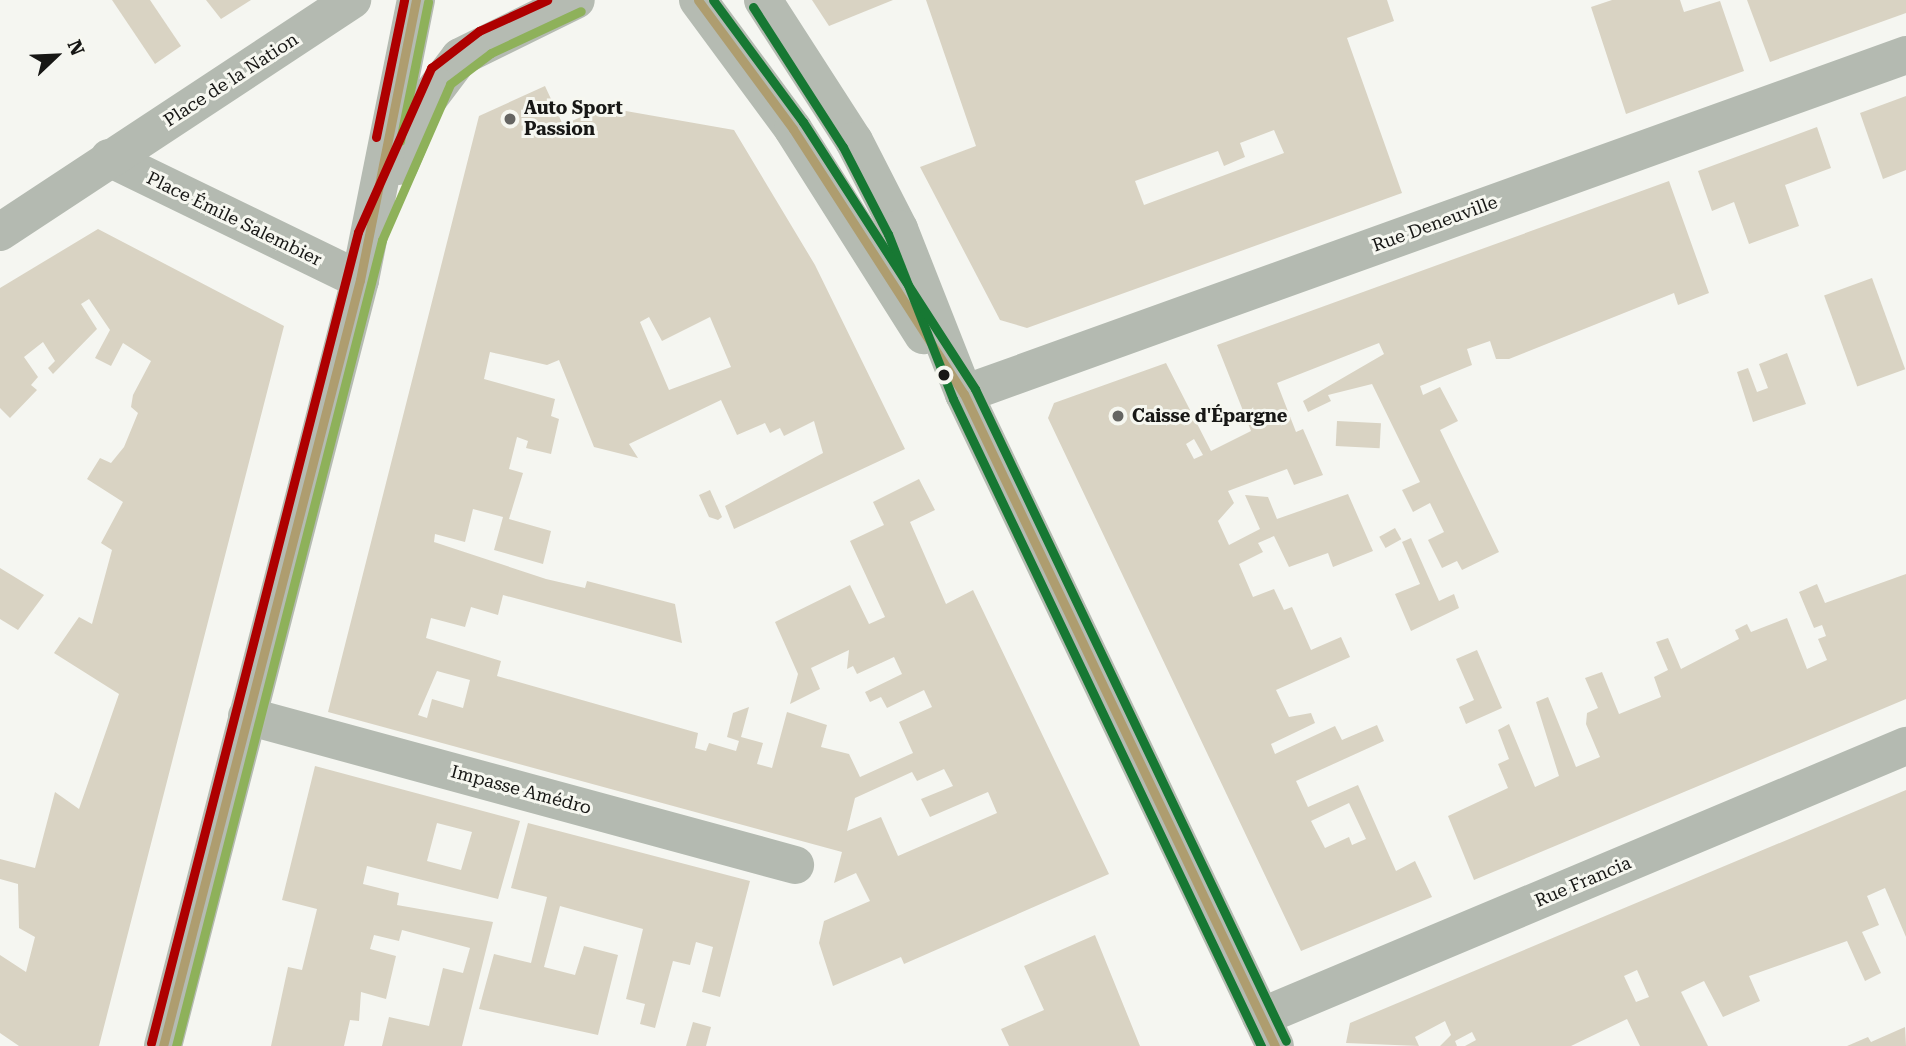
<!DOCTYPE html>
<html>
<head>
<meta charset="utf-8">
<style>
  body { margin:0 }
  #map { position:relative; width:1906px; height:1046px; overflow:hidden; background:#f5f6f1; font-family:"Roboto Serif",serif }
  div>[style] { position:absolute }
  .building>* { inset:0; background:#d9d3c3; transform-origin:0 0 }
  .minor>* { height:38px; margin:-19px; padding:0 19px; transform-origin:19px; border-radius:19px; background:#b4bab1 }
  .major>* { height:38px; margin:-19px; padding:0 19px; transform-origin:19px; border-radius:19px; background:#b5bbb2 }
  .bus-1>* { height:9px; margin:-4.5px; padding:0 4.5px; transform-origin:4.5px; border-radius:4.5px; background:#ae9d6f }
  .bus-2>* { height:9px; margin:-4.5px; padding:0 4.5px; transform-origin:4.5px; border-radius:4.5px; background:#177833 }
  .bus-3>* { height:9px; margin:-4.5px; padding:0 4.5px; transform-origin:4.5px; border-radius:4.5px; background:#8eb15a }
  .bus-4>* { height:9px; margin:-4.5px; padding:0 4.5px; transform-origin:4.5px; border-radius:4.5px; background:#ae0000 }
  .bus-5>* { height:9px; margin:-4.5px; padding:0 4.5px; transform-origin:4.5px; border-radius:4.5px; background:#177833 }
  .dots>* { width:19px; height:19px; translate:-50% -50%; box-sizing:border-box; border:4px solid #f6f7f0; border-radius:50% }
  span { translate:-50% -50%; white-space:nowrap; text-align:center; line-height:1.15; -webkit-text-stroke:6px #f6f7f0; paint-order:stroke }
  .street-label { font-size:18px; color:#171715 }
  .poi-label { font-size:18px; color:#171715; font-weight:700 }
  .left { translate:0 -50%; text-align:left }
  .north { position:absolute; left:21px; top:21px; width:70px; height:70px; -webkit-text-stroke:5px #f6f7f0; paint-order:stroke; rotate:67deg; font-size:19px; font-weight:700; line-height:28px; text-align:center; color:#171715 }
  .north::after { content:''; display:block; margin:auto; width:24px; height:32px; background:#171715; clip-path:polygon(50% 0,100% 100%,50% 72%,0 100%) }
</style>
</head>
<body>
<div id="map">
  <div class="building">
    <div style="clip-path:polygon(112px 0,150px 0,181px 46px,155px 64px)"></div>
    <div style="clip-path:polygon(206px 0,251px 0,221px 19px)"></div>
    <div style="clip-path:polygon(812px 0,893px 0,829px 26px)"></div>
    <div style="clip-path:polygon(evenodd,926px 0,1387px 0,1394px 21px,1347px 38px,1402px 193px,1027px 328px,1000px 320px,920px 167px,976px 146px,926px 0,1274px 130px,1284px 153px,1144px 205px,1135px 181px,1218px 151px,1224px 166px,1245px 157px,1240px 143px,1274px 130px)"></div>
    <div style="clip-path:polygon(1612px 0,1680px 0,1684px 12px,1720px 1px,1744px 71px,1626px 114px,1591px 7px)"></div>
    <div style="clip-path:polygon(1747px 0,1906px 0,1906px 13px,1770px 62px)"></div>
    <div style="clip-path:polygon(evenodd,545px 86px,563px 125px,603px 107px,734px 130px,815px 265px,905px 449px,734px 529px,725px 506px,823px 453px,814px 421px,784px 436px,780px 428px,770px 433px,765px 423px,737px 435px,721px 400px,629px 444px,638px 458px,594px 447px,559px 360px,547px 365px,490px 352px,484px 379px,555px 399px,551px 416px,559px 419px,551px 454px,526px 448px,528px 441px,517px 437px,509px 469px,523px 473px,509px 519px,551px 531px,543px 564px,494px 550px,503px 517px,473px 509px,465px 542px,435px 534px,434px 542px,546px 579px,585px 588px,587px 581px,675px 604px,682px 643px,503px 595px,498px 615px,471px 607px,465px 627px,431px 618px,426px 638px,501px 661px,497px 676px,698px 733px,695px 748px,706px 751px,709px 743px,736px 751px,739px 741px,727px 737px,733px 713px,749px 707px,741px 737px,763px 743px,757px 764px,772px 768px,787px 712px,827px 725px,821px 747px,849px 754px,860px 777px,913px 753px,899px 722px,932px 707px,924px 690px,887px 708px,881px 697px,870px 702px,865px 692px,902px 674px,894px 657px,857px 674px,853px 666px,847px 669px,849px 650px,811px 668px,820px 689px,790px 704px,798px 674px,775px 622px,850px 585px,869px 624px,885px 617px,850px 541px,884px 525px,873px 502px,919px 479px,935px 510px,910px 522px,946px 604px,973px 590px,1109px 874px,904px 964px,901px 957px,833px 986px,819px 943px,824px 921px,870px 901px,856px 873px,834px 883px,842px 852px,328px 712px,479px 116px,545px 86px,649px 317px,662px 341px,710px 317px,731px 367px,669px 390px,640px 322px,649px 317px,545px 86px,437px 671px,470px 680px,463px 708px,432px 699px,427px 718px,418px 715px,437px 671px,545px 86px,944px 769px,953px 786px,921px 799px,930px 817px,988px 792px,997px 813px,898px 856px,881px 817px,847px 831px,855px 798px,912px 772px,917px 781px,944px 769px)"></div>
    <div style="clip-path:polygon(1906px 96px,1906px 170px,1883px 179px,1860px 113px)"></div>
    <div style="clip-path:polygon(1817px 127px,1831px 168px,1785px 185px,1799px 226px,1749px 244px,1734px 202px,1712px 211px,1698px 171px)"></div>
    <div style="clip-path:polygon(evenodd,1669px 181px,1709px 293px,1678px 305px,1674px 293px,1509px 359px,1496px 359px,1490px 341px,1467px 349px,1472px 365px,1420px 386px,1423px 395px,1440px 387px,1458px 421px,1440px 430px,1499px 552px,1462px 570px,1457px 561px,1442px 568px,1428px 540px,1444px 532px,1430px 503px,1413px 512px,1402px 490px,1420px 482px,1372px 384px,1328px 395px,1331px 401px,1308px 412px,1303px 401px,1384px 354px,1379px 343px,1277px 383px,1296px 432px,1303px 429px,1323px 475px,1294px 485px,1287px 469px,1228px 491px,1234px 503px,1218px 521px,1229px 545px,1260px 529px,1245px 495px,1268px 497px,1277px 519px,1348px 494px,1373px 551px,1333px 567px,1328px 553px,1289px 567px,1274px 536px,1258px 543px,1263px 552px,1239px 564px,1253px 597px,1274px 589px,1284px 610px,1292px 607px,1311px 650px,1341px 637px,1350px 657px,1276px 690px,1289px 717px,1311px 713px,1315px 723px,1271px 744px,1275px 754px,1335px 726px,1342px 740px,1377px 725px,1384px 741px,1296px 781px,1308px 807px,1358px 785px,1396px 871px,1415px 861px,1432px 897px,1301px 951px,1048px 418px,1054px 403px,1166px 363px,1211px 451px,1251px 431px,1217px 345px,1669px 181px,1194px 439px,1203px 455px,1194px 459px,1186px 444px,1194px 439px,1669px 181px,1349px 803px,1366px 839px,1352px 845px,1349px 837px,1325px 848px,1311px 821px,1349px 803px)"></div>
    <div style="clip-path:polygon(98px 229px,284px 326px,99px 1046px,19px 1046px,0 1033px,0 955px,26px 972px,35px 937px,19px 928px,18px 884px,0 879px,0 859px,35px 868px,55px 792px,79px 809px,119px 694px,54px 653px,79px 617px,92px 624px,112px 550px,101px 543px,123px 502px,87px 479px,100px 458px,111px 463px,124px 447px,138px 413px,131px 407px,133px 395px,151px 361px,123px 343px,111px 366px,95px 358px,110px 330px,89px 299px,81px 304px,97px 329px,53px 374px,48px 368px,55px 361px,43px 342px,24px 357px,38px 377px,31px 385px,37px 390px,10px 418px,0 408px,0 288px)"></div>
    <div style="left:1872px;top:278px;width:97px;height:51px;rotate:70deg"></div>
    <div style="clip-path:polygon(1787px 353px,1806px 404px,1753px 422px,1737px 372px,1748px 368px,1757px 392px,1768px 388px,1759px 364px)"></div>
    <div style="left:1337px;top:421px;width:44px;height:25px;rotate:3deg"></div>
    <div style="clip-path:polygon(710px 490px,722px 517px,718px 520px,709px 517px,699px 495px)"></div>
    <div style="left:1395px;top:528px;width:13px;height:18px;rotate:61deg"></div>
    <div style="clip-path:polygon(1411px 538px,1439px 601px,1454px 594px,1459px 608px,1411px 631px,1395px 594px,1420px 584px,1402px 542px)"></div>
    <div style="clip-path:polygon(0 568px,44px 595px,18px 630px,0 619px)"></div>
    <div style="clip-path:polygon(1906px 574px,1906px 699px,1474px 880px,1448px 816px,1508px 788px,1498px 764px,1509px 759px,1498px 730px,1509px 724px,1535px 787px,1559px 776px,1536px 702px,1548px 697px,1576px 767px,1600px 757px,1586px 724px,1587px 713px,1598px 708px,1585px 678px,1602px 672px,1619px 714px,1661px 697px,1654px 677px,1668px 670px,1656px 642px,1668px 638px,1681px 669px,1739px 639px,1735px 630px,1747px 624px,1751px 632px,1787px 618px,1807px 669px,1827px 660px,1818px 639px,1826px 636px,1822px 625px,1814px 628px,1799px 592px,1817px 584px,1825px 603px)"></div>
    <div style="clip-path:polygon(1477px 650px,1502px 708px,1466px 724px,1459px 707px,1474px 700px,1456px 659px)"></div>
    <div style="clip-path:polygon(evenodd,315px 766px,520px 821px,498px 899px,367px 866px,363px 884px,399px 893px,397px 905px,493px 922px,462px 1046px,382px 1046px,389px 1017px,429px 1026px,443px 968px,463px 973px,470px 948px,402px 930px,399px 941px,374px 935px,370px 949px,396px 956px,386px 999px,361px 992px,359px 1021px,350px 1020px,344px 1046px,271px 1046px,288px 967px,302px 970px,317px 909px,282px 900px,315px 766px,437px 823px,472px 832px,461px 870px,427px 861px,437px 823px)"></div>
    <div style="clip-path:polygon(evenodd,1906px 790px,1906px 937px,1885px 888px,1867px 896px,1879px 925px,1862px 932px,1881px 973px,1865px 981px,1847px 941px,1749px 976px,1760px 1001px,1723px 1017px,1704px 981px,1681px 992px,1708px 1046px,1640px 1046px,1627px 1019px,1571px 1046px,1465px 1046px,1476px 1040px,1472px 1032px,1455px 1041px,1457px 1046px,1440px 1046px,1451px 1035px,1445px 1021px,1415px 1037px,1419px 1046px,1346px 1043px,1350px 1023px,1906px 790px,1637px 970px,1649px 997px,1636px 1002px,1624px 976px,1637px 970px)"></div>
    <div style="clip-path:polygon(528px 823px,750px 881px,720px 997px,702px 992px,713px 947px,696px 942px,690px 965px,673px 961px,655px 1028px,640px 1024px,645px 1004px,626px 999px,643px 929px,560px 906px,544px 967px,575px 975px,584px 946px,618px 955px,598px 1035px,479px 1009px,494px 954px,531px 963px,547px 897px,511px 888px)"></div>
    <div style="clip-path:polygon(1095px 935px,1140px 1046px,1009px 1046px,1001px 1029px,1044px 1010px,1024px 966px)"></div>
    <div style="clip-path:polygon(693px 1022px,711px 1027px,706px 1046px,686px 1046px)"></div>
    <div style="clip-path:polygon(1905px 1027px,1906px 1046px,1847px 1046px,1868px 1037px,1871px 1042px)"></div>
  </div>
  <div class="minor">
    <div style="left:109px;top:158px;width:279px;rotate:25.9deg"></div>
    <div style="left:0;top:232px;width:422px;rotate:-33.4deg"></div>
    <div style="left:964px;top:394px;width:1001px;rotate:-19.79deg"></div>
    <div style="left:247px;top:716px;width:568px;rotate:15.21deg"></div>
    <div style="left:1261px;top:1017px;width:700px;rotate:-22.79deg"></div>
  </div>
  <div class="major">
    <div style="left:698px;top:0;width:160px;rotate:53.6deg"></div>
    <div style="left:793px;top:129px;width:244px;rotate:57.7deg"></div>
    <div style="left:763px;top:0;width:168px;rotate:57.2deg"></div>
    <div style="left:854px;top:141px;width:99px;rotate:62.9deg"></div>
    <div style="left:899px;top:229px;width:177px;rotate:68.5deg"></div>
    <div style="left:964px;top:394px;width:722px;rotate:64.5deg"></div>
    <div style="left:399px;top:166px;width:69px;rotate:-67.1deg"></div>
    <div style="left:426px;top:102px;width:56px;rotate:-52.9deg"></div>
    <div style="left:460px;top:57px;width:129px;rotate:-26.2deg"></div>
    <div style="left:163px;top:1046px;width:791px;rotate:-75.58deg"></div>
    <div style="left:360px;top:280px;width:286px;rotate:-78.7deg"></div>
  </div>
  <div class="bus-1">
    <div style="left:698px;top:0;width:160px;rotate:53.6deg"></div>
    <div style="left:793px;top:129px;width:315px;rotate:57.2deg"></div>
    <div style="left:964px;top:394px;width:722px;rotate:64.5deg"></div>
    <div style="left:163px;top:1046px;width:791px;rotate:-75.58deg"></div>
    <div style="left:360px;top:280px;width:286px;rotate:-78.7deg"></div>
  </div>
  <div class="bus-2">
    <div style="left:753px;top:7px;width:166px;rotate:57.3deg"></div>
    <div style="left:843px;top:147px;width:98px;rotate:62.7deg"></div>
    <div style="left:888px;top:234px;width:177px;rotate:68.5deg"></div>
    <div style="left:953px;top:399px;width:717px;rotate:64.54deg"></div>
  </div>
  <div class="bus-3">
    <div style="left:400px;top:141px;width:142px;rotate:-78.6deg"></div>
    <div style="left:176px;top:1046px;width:832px;rotate:-75.66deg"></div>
    <div style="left:382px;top:240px;width:170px;rotate:-66.4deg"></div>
    <div style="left:450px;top:84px;width:51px;rotate:-37.1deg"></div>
    <div style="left:491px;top:53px;width:99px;rotate:-25deg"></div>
  </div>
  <div class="bus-4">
    <div style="left:376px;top:137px;width:140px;rotate:-78.4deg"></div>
    <div style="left:151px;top:1043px;width:837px;rotate:-75.68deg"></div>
    <div style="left:358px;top:232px;width:180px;rotate:-66deg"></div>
    <div style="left:431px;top:68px;width:61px;rotate:-37.6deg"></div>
    <div style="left:479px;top:31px;width:75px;rotate:-24.5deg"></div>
  </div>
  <div class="bus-5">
    <div style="left:713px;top:0;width:152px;rotate:53.6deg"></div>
    <div style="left:803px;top:122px;width:318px;rotate:57.2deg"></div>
    <div style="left:975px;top:389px;width:722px;rotate:64.5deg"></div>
  </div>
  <div class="dots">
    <div style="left:510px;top:119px;background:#656562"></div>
    <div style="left:944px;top:375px;background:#171715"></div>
    <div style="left:1118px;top:416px;background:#656562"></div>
  </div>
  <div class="street-label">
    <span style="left:231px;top:80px;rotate:-33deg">Place de la Nation</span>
    <span style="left:234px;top:219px;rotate:26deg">Place Émile Salembier</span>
    <span style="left:1435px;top:224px;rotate:-20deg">Rue Deneuville</span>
    <span style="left:521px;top:790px;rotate:15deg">Impasse Amédro</span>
    <span style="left:1583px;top:882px;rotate:-23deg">Rue Francia</span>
  </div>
  <div class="poi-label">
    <span class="left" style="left:524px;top:119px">Auto Sport<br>Passion</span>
    <span class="left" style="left:1132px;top:416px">Caisse d'Épargne</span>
  </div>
  <div class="north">N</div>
</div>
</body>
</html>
